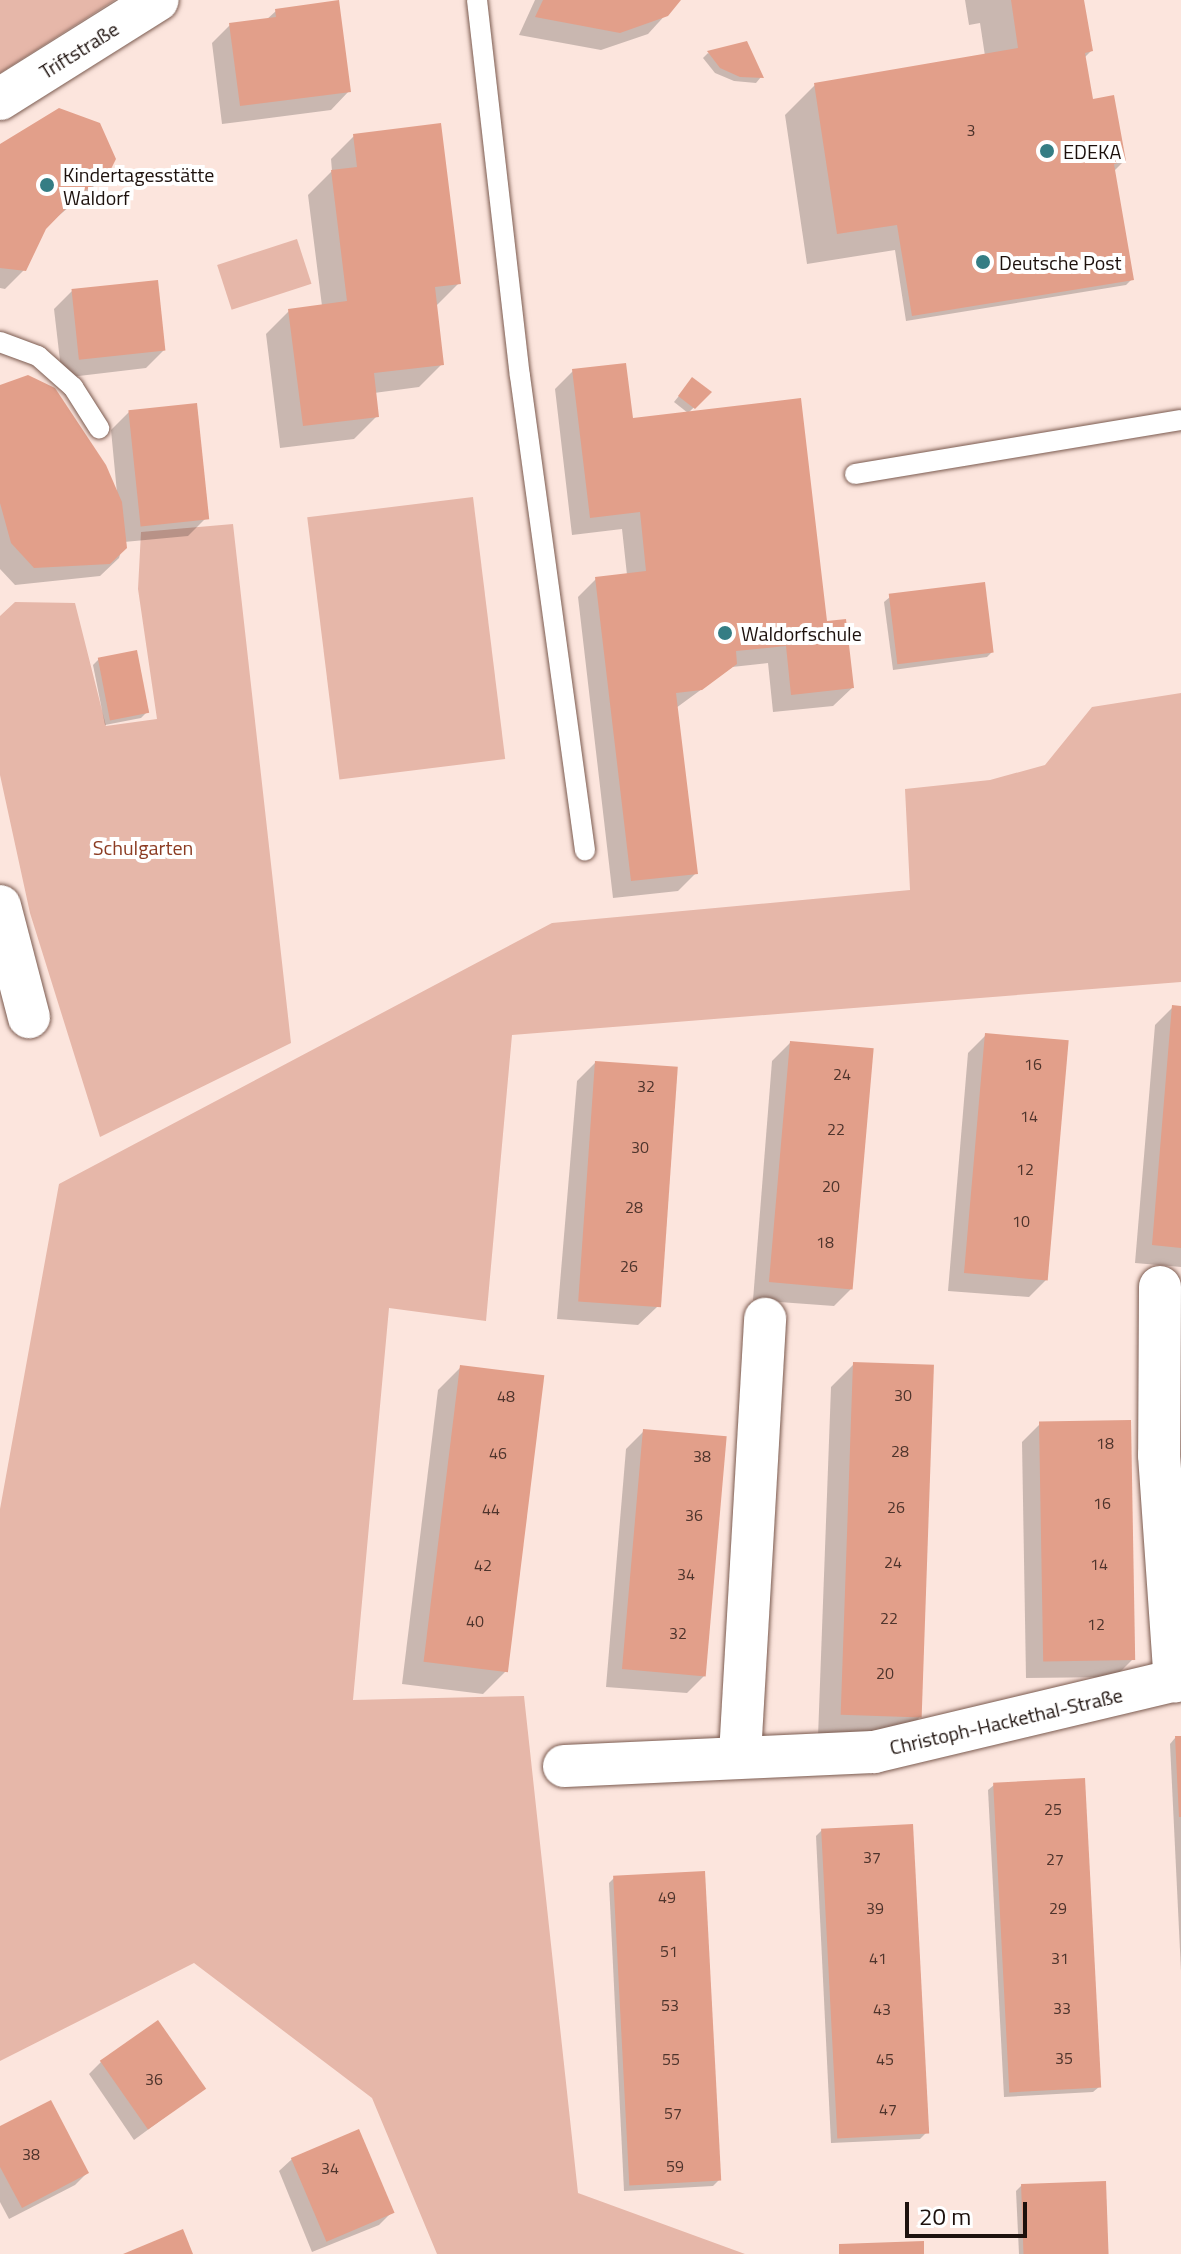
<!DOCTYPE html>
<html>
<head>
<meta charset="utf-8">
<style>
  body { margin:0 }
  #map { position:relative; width:1181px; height:2254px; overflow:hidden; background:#fce5dd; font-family:"Titillium Web",sans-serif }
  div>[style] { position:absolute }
  .green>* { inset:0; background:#e6b7a9; transform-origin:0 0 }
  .shadow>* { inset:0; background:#0003 }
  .building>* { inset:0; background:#e29f8a; transform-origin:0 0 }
  .roads { filter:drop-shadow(0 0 2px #7b5b50) drop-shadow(0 0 2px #7b5b50) }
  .lane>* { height:20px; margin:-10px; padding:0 10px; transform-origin:10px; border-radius:10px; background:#fff }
  .street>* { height:42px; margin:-21px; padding:0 21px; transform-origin:21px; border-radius:21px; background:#fff }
  .dots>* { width:22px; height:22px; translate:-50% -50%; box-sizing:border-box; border:4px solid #fff; border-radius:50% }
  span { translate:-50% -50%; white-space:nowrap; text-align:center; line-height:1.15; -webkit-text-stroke:8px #fff; paint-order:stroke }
  .number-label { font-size:16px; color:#4e342c }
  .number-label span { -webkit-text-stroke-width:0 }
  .street-label { font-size:20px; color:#1d110d }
  .poi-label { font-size:20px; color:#1d110d }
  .left { translate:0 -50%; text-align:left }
  .park-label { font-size:20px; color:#8b3b22 }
  .scale { position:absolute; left:905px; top:2202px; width:122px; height:36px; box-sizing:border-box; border:4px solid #1d110d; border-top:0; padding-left:10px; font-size:24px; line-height:28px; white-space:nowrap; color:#1d110d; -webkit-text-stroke:6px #fff; paint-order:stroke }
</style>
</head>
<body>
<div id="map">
  <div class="green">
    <div style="clip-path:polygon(0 0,115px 0,0 73px)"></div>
    <div style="left:297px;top:239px;width:47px;height:84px;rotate:72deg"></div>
    <div style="left:473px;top:497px;width:264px;height:167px;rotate:83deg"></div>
    <div style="clip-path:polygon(233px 524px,291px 1043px,100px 1137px,30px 913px,0 775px,0 616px,15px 602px,75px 603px,106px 726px,157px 719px,138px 589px,141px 532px)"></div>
    <div style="clip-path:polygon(1181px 693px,1181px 982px,512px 1035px,486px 1321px,389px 1308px,353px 1700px,524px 1696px,578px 2193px,745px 2254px,437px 2254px,372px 2098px,194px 1963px,0 2061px,0 1509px,59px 1184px,552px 923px,910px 890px,905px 789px,990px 780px,1045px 765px,1092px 707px)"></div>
  </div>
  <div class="shadow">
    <div style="clip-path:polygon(535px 0,679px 0,648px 34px,601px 50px,519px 35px)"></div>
    <div style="clip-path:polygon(965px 0,1082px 0,1091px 51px,1084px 58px,1091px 101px,1124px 161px,1114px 171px,1132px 279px,1126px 285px,906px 321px,895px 250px,807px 264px,785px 115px,815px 85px,985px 56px,980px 23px,969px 25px)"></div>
    <div style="clip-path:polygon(276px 11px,349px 91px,331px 110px,222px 124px,212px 43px,230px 25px,266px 20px)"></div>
    <div style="clip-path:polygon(708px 53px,761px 77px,756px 83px,734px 81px,715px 73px,703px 58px)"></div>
    <div style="clip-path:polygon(354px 136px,459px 283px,435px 307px,442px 364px,419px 387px,374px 393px,377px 416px,354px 439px,280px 448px,266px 334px,289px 311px,322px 306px,308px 195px,332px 171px,331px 159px)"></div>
    <div style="clip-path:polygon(0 146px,106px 176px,44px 228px,24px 270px,5px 289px,0 288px)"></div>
    <div style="clip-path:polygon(72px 291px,164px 350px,146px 368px,62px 378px,54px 309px)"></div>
    <div style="clip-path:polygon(573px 371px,631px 420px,826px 623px,852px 688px,833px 706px,773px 712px,768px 663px,732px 667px,676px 708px,696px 873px,678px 891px,613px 898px,578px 597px,596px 579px,627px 575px,622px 529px,572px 535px,555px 389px)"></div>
    <div style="clip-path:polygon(687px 386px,709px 393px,688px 413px,674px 402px)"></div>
    <div style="clip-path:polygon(0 388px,117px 493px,111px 430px,129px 412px,206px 518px,188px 536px,124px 542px,119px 558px,100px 576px,15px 585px,0 569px)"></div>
    <div style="clip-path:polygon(890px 597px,992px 652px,987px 657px,893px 670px,884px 602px)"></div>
    <div style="clip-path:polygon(99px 659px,147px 712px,141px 718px,105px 725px,93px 665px)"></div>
    <div style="clip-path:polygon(1173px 1007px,1181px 1008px,1181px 1267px,1135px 1263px,1155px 1025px)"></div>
    <div style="clip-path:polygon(986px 1035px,1047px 1279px,1029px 1297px,948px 1291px,968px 1053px)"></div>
    <div style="clip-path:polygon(790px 1043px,852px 1288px,834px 1306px,753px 1300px,772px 1061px)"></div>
    <div style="clip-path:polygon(595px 1063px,657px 1307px,638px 1325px,557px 1319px,577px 1081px)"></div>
    <div style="clip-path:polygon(854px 1364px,920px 1717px,897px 1740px,818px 1737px,831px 1387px)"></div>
    <div style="clip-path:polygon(461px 1367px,506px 1671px,483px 1694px,402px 1684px,438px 1390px)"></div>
    <div style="clip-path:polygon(1040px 1424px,1133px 1659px,1115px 1677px,1026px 1678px,1022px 1442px)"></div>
    <div style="clip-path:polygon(644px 1431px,705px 1675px,687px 1693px,606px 1687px,626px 1449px)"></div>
    <div style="clip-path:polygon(1175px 1738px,1181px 1738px,1181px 1971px,1170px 1744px)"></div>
    <div style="clip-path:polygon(994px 1785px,1099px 2087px,1093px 2092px,1004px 2097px,988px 1790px)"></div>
    <div style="clip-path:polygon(822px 1830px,926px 2133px,920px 2139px,831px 2143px,816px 1836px)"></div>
    <div style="clip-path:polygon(614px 1878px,719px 2180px,713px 2186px,624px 2191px,609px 1883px)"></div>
    <div style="clip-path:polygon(101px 2062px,203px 2089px,134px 2140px,89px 2074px)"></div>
    <div style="clip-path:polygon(0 2128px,87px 2173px,75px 2185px,9px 2219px,0 2202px)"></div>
    <div style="clip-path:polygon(292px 2159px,391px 2213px,379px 2225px,312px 2252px,279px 2171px)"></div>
    <div style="clip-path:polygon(1022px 2185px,1107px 2254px,1019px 2254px,1016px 2191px)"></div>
  </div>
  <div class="building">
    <div style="clip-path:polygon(339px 0,351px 92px,240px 106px,229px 23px,276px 17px,275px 9px)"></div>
    <div style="clip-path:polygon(543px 0,681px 0,668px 16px,620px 33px,535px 17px)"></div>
    <div style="clip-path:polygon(1011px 0,1084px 0,1093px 51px,1085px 53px,1093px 99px,1114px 95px,1126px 161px,1114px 164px,1134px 280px,912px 316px,897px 225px,837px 234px,814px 83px,1018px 48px)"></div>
    <div style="clip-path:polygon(747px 41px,764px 78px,740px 77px,720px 68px,707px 51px)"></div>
    <div style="clip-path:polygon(59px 108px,100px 123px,116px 159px,107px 177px,81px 193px,46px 229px,26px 271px,0 268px,0 144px)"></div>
    <div style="clip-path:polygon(441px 123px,461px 284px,435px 287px,444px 365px,374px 373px,379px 417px,303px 426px,288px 309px,347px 301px,331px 170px,357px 167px,353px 134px)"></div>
    <div style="left:158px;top:280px;width:71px;height:87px;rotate:84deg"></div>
    <div style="clip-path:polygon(626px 363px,633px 418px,801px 398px,827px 621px,846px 619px,854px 688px,791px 695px,786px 646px,736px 651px,737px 664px,702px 690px,676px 693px,698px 874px,631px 881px,595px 577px,646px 571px,640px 512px,590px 518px,572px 369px)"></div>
    <div style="clip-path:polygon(28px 375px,55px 388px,106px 465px,122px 502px,127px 548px,110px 564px,34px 568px,11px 543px,0 503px,0 385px)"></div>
    <div style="clip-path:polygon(692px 377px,712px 392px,695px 409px,678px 396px)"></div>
    <div style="left:197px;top:403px;width:117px;height:69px;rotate:84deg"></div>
    <div style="left:985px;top:582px;width:71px;height:97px;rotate:83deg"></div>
    <div style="left:137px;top:650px;width:64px;height:40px;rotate:79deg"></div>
    <div style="clip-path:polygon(1172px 1005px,1181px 1006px,1181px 1248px,1152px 1245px)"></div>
    <div style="left:985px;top:1033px;width:84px;height:241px;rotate:5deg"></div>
    <div style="left:790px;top:1041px;width:84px;height:242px;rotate:5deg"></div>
    <div style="left:595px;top:1061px;width:83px;height:241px;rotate:4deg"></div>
    <div style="left:853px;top:1362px;width:81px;height:353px;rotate:2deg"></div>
    <div style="left:460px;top:1365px;width:85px;height:299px;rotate:7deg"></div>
    <div style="left:1131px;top:1420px;width:240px;height:92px;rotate:89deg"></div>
    <div style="left:643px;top:1429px;width:84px;height:241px;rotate:5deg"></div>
    <div style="clip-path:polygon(1175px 1736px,1181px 1736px,1181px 1817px,1179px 1817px)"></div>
    <div style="left:1085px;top:1778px;width:310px;height:92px;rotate:87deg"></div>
    <div style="left:913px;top:1824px;width:310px;height:92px;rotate:87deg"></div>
    <div style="left:705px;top:1871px;width:310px;height:92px;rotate:87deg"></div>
    <div style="left:158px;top:2020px;width:84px;height:71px;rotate:55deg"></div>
    <div style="clip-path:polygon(51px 2100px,89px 2173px,22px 2208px,0 2167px,0 2126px)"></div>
    <div style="left:359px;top:2129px;width:91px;height:74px;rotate:67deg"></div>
    <div style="left:1106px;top:2181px;width:73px;height:85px;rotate:88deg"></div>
    <div style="clip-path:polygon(183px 2229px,193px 2254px,123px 2254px)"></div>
    <div style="clip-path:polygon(924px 2241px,924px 2254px,839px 2254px,839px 2244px)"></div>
  </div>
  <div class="roads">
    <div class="lane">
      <div style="left:477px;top:0;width:378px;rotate:83.5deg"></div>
      <div style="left:520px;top:376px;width:479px;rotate:82.2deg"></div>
      <div style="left:0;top:342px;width:40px;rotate:20.2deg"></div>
      <div style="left:38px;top:356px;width:47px;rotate:41.5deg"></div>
      <div style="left:73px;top:387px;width:49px;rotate:57.6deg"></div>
      <div style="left:855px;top:474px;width:330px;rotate:-9.4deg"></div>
    </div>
    <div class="street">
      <div style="left:0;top:99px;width:186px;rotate:-32.1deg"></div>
      <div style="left:0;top:906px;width:115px;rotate:75.4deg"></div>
      <div style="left:1160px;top:1287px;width:168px;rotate:90.3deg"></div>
      <div style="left:1159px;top:1455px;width:227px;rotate:86deg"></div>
      <div style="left:740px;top:1755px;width:437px;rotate:-86.7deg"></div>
      <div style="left:564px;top:1766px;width:310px;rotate:-2.6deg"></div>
      <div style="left:874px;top:1752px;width:316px;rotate:-13.4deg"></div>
    </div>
  </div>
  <div class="dots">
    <div style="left:1047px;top:151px;background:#357d84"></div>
    <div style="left:47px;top:185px;background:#357d84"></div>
    <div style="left:983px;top:262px;background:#357d84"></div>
    <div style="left:725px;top:633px;background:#357d84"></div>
  </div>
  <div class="number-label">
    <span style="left:971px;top:130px">3</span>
    <span style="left:1033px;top:1064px">16</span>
    <span style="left:842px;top:1074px">24</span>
    <span style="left:646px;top:1086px">32</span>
    <span style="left:1029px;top:1116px">14</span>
    <span style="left:836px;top:1129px">22</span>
    <span style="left:640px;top:1147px">30</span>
    <span style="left:1025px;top:1169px">12</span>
    <span style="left:831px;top:1186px">20</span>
    <span style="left:634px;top:1207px">28</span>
    <span style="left:1021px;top:1221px">10</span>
    <span style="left:825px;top:1242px">18</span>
    <span style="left:629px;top:1266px">26</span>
    <span style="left:903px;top:1395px">30</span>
    <span style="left:506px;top:1396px">48</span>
    <span style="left:1105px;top:1443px">18</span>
    <span style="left:900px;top:1451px">28</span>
    <span style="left:498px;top:1453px">46</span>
    <span style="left:702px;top:1456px">38</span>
    <span style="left:1102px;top:1503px">16</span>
    <span style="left:896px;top:1507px">26</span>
    <span style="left:491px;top:1509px">44</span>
    <span style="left:694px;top:1515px">36</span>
    <span style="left:893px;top:1562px">24</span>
    <span style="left:1099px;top:1564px">14</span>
    <span style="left:483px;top:1565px">42</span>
    <span style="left:686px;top:1574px">34</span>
    <span style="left:889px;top:1618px">22</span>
    <span style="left:475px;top:1621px">40</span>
    <span style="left:1096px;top:1624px">12</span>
    <span style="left:678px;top:1633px">32</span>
    <span style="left:885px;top:1673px">20</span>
    <span style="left:1053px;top:1809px">25</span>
    <span style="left:872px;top:1857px">37</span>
    <span style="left:1055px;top:1859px">27</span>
    <span style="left:667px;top:1897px">49</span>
    <span style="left:875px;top:1908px">39</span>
    <span style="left:1058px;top:1908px">29</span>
    <span style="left:669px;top:1951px">51</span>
    <span style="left:878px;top:1958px">41</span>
    <span style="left:1060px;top:1958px">31</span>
    <span style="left:670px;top:2005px">53</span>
    <span style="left:1062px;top:2008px">33</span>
    <span style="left:882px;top:2009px">43</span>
    <span style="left:1064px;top:2058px">35</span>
    <span style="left:671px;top:2059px">55</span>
    <span style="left:885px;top:2059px">45</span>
    <span style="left:154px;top:2079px">36</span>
    <span style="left:888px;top:2109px">47</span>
    <span style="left:673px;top:2113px">57</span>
    <span style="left:31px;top:2154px">38</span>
    <span style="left:675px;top:2166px">59</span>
    <span style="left:330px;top:2168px">34</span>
  </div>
  <div class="street-label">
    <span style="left:79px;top:50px;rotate:-32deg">Triftstraße</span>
    <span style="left:1006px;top:1721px;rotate:-13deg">Christoph-Hackethal-Straße</span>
  </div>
  <div class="poi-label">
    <span class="left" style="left:1063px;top:151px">EDEKA</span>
    <span class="left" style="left:63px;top:186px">Kindertagesstätte<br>Waldorf</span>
    <span class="left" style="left:999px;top:262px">Deutsche Post</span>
    <span class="left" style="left:741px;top:633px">Waldorfschule</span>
  </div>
  <div class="park-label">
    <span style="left:143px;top:847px">Schulgarten</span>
  </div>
  <div class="scale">20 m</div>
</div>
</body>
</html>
